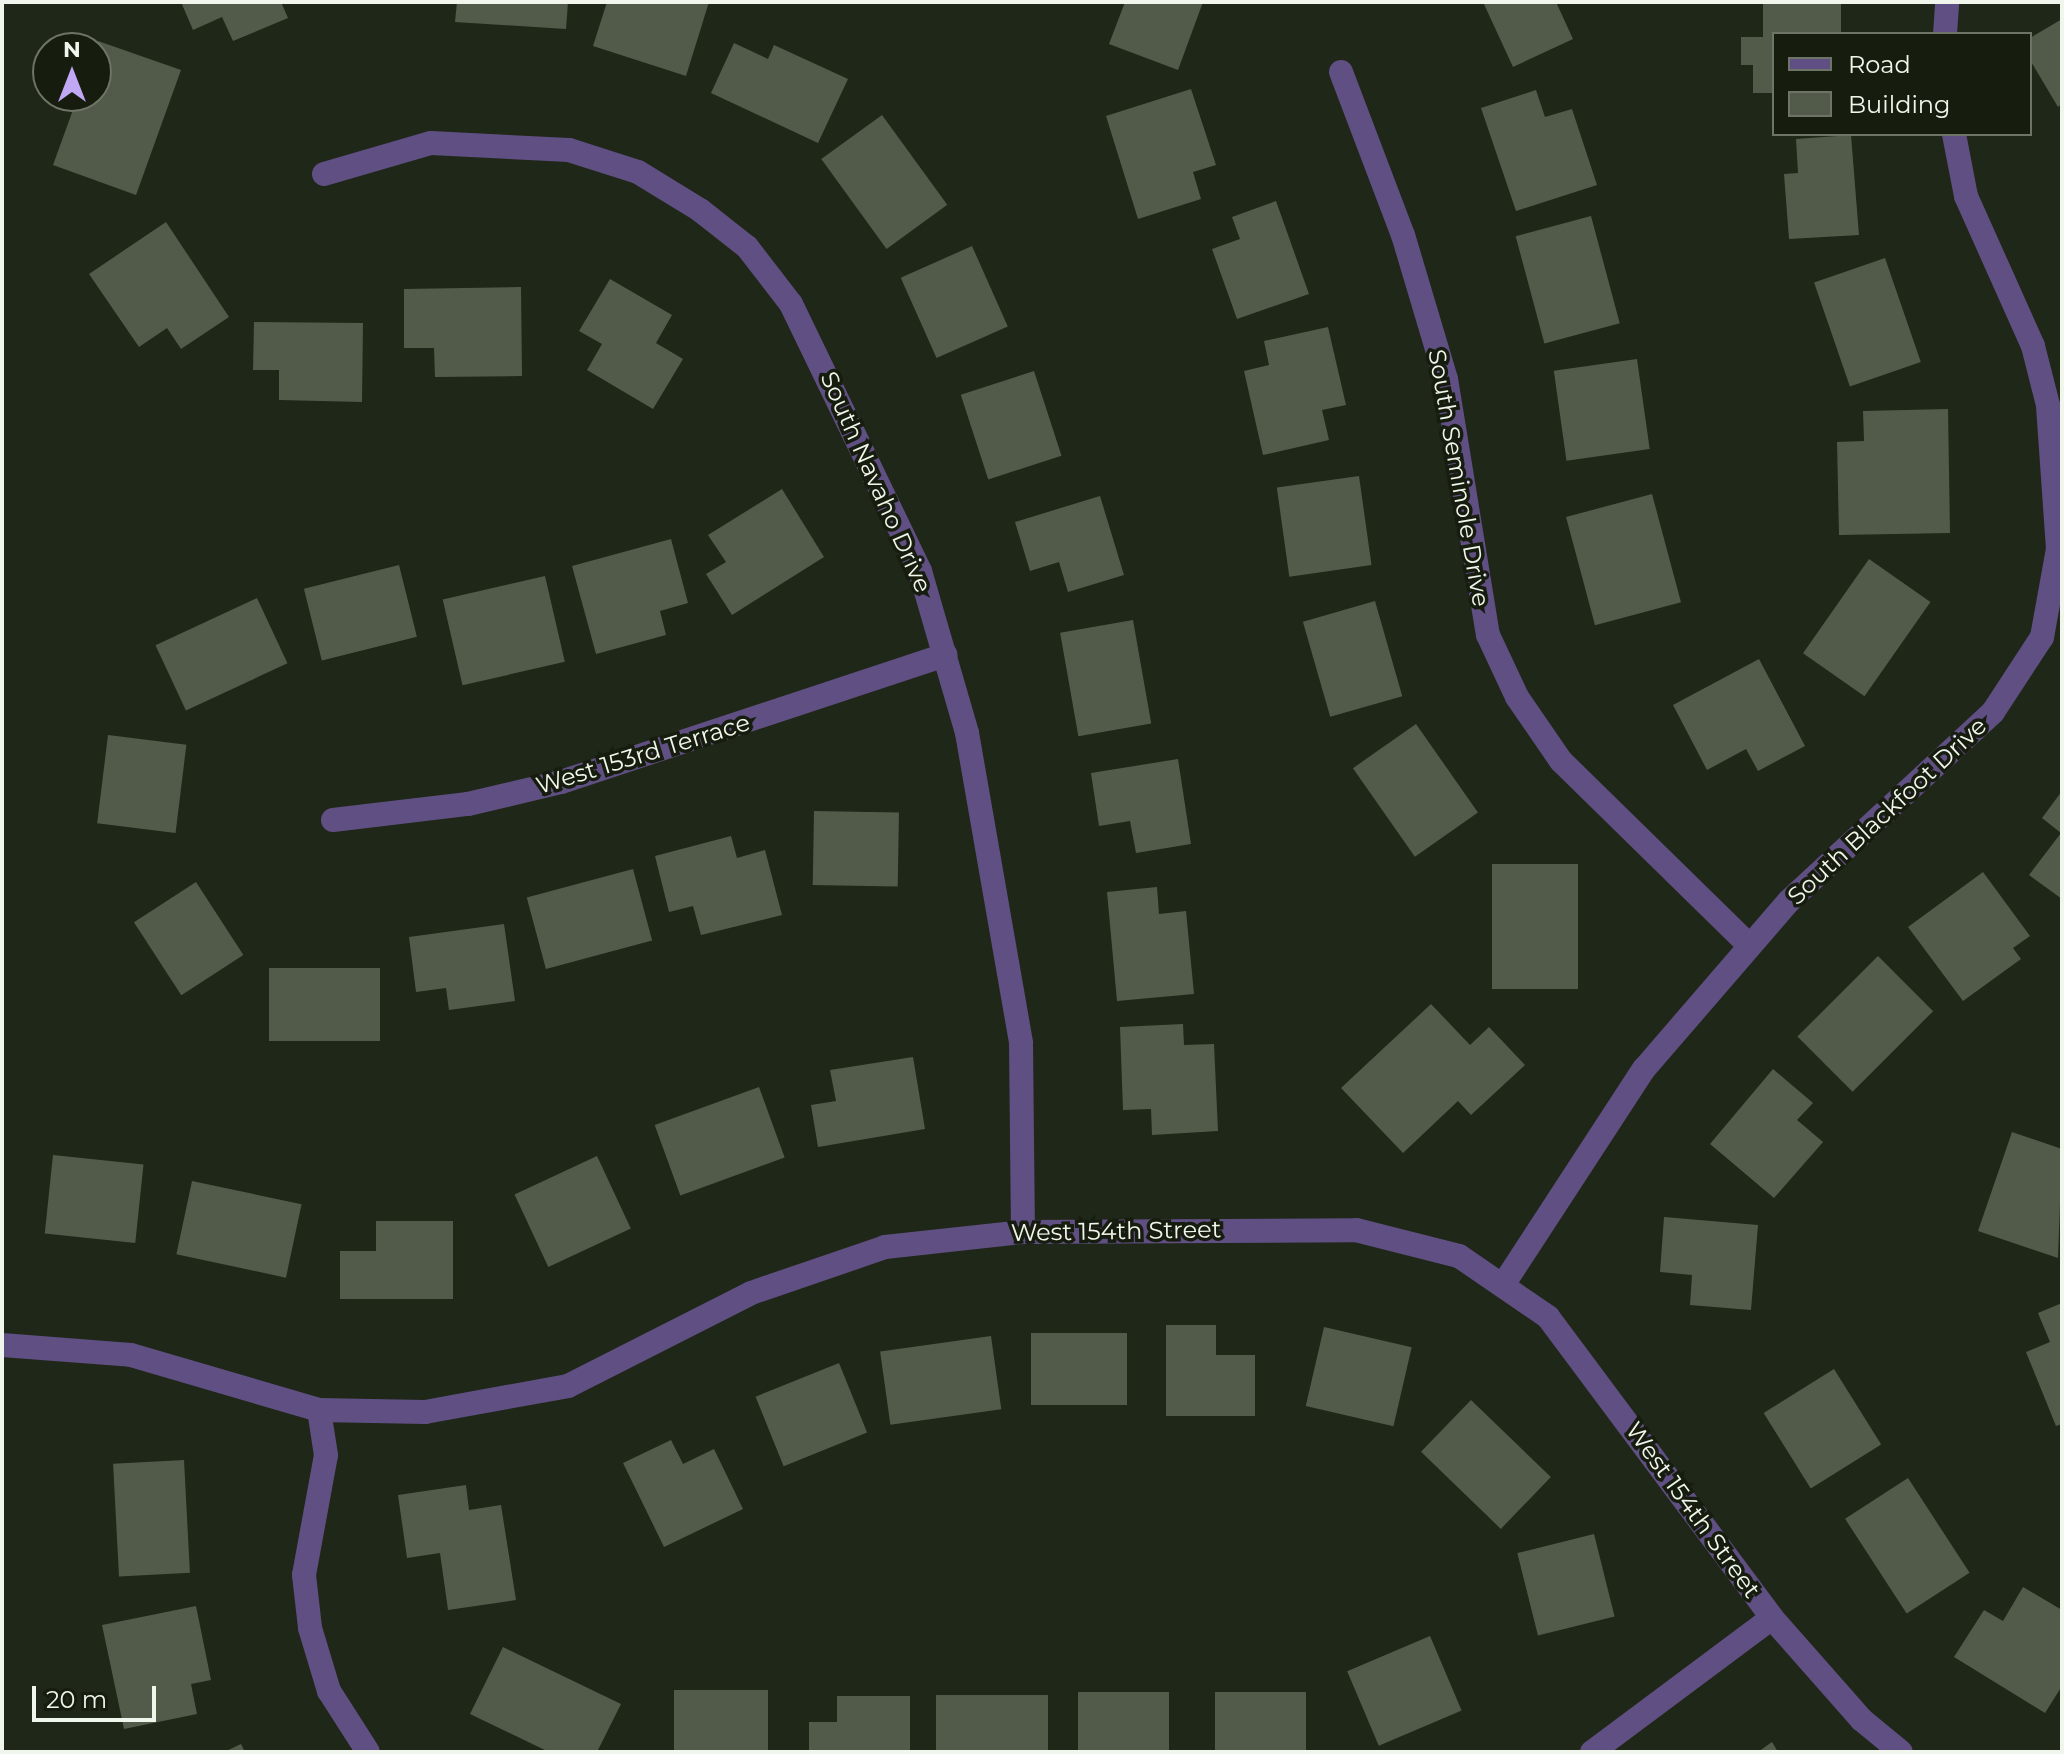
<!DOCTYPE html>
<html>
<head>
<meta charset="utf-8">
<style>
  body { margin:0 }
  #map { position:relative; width:2064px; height:1754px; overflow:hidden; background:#1f2718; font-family:Montserrat,sans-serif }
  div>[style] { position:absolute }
  .building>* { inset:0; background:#525b4a; transform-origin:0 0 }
  .minor>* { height:24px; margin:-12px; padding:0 12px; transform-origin:12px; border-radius:12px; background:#604f83 }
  span { translate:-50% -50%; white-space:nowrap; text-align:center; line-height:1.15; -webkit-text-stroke:7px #161d0e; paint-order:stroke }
  .street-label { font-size:24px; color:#f1f6ec }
  .frame { position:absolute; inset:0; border:4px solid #f1f6ec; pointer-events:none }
  .legend { position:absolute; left:1772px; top:32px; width:260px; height:104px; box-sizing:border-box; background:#161d0e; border:2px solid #6e7467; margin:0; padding:10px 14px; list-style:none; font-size:24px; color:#f1f6ec }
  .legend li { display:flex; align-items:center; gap:16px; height:40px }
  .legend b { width:40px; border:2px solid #6e7467 }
  .north { position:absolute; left:32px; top:32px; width:80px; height:80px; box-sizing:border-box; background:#161d0e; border:2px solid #6e7467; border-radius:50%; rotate:0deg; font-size:22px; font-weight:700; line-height:32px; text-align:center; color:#f1f6ec }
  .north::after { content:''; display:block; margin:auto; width:28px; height:36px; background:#c0a8f4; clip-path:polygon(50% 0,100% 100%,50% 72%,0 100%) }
  .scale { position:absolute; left:32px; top:1686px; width:124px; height:36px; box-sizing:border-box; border:4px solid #f1f6ec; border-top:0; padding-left:10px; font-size:24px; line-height:28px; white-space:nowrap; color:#f1f6ec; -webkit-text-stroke:6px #161d0e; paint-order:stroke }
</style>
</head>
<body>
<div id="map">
  <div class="building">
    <div style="clip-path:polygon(181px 2px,281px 2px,288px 18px,233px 41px,222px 17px,193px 30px)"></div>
    <div style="clip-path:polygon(457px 2px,568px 2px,566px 29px,455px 22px)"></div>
    <div style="clip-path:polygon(607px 2px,709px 2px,686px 76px,593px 46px)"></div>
    <div style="clip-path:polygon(1125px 2px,1203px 2px,1178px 70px,1109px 44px)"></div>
    <div style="clip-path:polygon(1483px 2px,1556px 2px,1573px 39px,1513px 67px)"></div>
    <div style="clip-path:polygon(1763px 3px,1841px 3px,1841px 34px,1774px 34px,1774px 93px,1753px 93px,1753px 65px,1741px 65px,1741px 37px,1763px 37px)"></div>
    <div style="clip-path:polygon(2062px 19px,2062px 104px,2058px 107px,2030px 60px,2030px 38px)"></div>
    <div style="clip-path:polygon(98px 41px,181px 70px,136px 195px,53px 165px,78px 96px,96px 96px)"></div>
    <div style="clip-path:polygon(734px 43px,768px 59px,774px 45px,848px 79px,818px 143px,711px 93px)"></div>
    <div style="clip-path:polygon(1191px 89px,1216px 165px,1193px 172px,1201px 199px,1138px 219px,1106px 116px)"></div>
    <div style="clip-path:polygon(1536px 90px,1545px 117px,1572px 109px,1597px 185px,1516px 211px,1481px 108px)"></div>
    <div style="left:882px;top:115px;width:111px;height:75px;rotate:54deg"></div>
    <div style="clip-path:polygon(1851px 135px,1859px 235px,1789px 239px,1784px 174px,1798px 173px,1796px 139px)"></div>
    <div style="clip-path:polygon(1276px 201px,1309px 294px,1237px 319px,1212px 249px,1240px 239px,1232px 217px)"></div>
    <div style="left:1591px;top:216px;width:111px;height:78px;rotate:75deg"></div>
    <div style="clip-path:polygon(166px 222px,229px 317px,181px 349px,167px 328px,139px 347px,89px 274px)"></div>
    <div style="left:972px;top:246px;width:88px;height:78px;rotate:66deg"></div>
    <div style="left:1885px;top:258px;width:110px;height:75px;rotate:71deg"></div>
    <div style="clip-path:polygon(610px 279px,672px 315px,656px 343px,683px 359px,653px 409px,587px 370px,602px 344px,579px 331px)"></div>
    <div style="clip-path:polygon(521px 287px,522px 376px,435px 377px,434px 348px,404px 348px,404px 289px)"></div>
    <div style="clip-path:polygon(254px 322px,363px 323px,362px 402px,279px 400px,279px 370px,253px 370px)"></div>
    <div style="clip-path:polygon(1328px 327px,1346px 405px,1322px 410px,1329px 440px,1263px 455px,1244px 371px,1269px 365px,1264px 341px)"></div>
    <div style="left:1637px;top:359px;width:91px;height:84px;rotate:82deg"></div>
    <div style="left:1034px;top:371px;width:89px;height:77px;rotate:72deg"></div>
    <div style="clip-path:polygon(1948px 409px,1950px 533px,1839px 535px,1837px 442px,1864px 441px,1863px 411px)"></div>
    <div style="left:1359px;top:476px;width:90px;height:83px;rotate:82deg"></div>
    <div style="clip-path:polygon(782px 489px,824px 557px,732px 615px,706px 574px,726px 562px,708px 535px)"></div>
    <div style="left:1652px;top:494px;width:112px;height:89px;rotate:75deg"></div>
    <div style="clip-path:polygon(1100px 496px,1124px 575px,1068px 592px,1059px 562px,1030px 571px,1015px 522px)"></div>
    <div style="clip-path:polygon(671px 539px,688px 603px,660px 611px,666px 635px,596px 654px,572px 566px)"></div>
    <div style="left:1869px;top:559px;width:75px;height:115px;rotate:35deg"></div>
    <div style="left:399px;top:565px;width:74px;height:98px;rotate:76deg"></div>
    <div style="left:545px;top:576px;width:88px;height:105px;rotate:77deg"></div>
    <div style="left:257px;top:598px;width:72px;height:112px;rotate:65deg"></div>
    <div style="left:1375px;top:601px;width:99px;height:75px;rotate:74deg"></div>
    <div style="left:1133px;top:620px;width:105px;height:74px;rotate:80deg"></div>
    <div style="clip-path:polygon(1759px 659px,1805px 746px,1758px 771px,1746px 749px,1707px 770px,1673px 705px)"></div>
    <div style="left:1416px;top:724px;width:108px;height:77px;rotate:55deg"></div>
    <div style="left:108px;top:735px;width:79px;height:89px;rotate:7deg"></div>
    <div style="clip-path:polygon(1178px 759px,1191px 844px,1136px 853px,1130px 821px,1099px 826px,1091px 773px)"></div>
    <div style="clip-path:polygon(2062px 791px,2062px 899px,2029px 875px,2061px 833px,2042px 818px)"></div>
    <div style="left:814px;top:811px;width:85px;height:74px;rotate:1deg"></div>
    <div style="clip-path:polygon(731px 836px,737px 858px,765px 850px,782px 915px,701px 935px,693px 906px,669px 912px,655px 856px)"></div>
    <div style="left:1492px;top:864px;width:86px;height:125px"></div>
    <div style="left:633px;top:869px;width:74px;height:110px;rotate:75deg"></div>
    <div style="clip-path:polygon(1983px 872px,2030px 936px,2013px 948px,2021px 959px,1963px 1001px,1908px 927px)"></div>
    <div style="left:196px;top:882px;width:87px;height:74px;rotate:57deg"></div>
    <div style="clip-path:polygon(1157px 887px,1159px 914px,1186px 911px,1194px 994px,1117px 1001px,1107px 892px)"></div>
    <div style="clip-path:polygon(504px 924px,515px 1001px,449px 1010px,446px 988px,416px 992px,409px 937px)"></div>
    <div style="left:1878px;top:956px;width:78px;height:114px;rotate:45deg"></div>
    <div style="left:269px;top:968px;width:111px;height:73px"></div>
    <div style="clip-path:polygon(1431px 1004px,1470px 1045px,1489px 1027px,1525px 1065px,1471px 1115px,1458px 1101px,1403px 1153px,1341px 1088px)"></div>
    <div style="clip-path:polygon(1183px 1024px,1184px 1045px,1214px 1044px,1218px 1131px,1152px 1135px,1151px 1109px,1123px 1110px,1120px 1027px)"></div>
    <div style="clip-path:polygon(913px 1057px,925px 1129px,818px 1147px,811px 1105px,836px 1101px,830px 1070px)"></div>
    <div style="clip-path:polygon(1773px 1069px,1813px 1103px,1797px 1120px,1823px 1142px,1774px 1198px,1710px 1144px)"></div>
    <div style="left:759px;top:1087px;width:75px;height:111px;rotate:70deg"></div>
    <div style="clip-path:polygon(2012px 1132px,2062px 1149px,2058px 1258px,1978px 1231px)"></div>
    <div style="left:53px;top:1155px;width:91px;height:79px;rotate:6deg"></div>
    <div style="left:597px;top:1156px;width:80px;height:91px;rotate:65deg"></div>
    <div style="left:192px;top:1181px;width:112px;height:75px;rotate:12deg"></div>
    <div style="clip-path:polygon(1664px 1217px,1758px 1225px,1751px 1310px,1690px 1305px,1692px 1275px,1660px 1272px)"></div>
    <div style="clip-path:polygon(376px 1221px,453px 1221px,453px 1299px,340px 1299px,340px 1251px,376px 1251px)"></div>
    <div style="clip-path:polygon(2062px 1303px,2062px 1424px,2056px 1426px,2026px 1352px,2050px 1342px,2038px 1313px)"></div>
    <div style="clip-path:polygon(1166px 1325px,1216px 1325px,1216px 1355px,1255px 1355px,1255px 1416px,1166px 1416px)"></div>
    <div style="left:1324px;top:1327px;width:90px;height:81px;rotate:13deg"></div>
    <div style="left:1031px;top:1333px;width:96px;height:72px"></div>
    <div style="left:991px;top:1336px;width:74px;height:112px;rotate:82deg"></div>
    <div style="left:839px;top:1363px;width:75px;height:90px;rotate:68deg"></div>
    <div style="left:1834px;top:1369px;width:89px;height:83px;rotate:58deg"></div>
    <div style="left:1471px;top:1400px;width:111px;height:72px;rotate:44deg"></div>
    <div style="clip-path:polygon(671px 1440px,683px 1464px,714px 1449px,743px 1509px,664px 1547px,623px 1463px)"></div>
    <div style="left:184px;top:1460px;width:113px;height:71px;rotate:87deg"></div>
    <div style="left:1908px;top:1478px;width:113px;height:75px;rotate:57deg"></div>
    <div style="clip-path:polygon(466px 1485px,469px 1510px,501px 1505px,516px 1600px,448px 1610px,440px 1553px,407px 1558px,398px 1495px)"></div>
    <div style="left:1594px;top:1534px;width:85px;height:79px;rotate:76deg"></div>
    <div style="clip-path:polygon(2023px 1587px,2062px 1610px,2062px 1686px,2045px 1713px,1954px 1657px,1984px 1610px,2003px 1621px)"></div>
    <div style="clip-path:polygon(196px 1606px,211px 1680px,191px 1684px,197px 1714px,124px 1729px,102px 1625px)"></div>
    <div style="left:1430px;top:1636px;width:81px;height:90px;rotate:67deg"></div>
    <div style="clip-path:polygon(503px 1647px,621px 1704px,597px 1752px,549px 1752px,470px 1714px)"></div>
    <div style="left:674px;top:1690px;width:94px;height:62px"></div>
    <div style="left:1078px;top:1692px;width:91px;height:60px"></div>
    <div style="left:1215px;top:1692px;width:91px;height:60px"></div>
    <div style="left:936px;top:1695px;width:112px;height:57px"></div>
    <div style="clip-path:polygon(837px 1696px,910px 1696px,910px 1752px,809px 1752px,809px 1722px,837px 1722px)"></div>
    <div style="clip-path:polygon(1772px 1742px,1778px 1752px,1758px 1752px)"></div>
    <div style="clip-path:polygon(241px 1744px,245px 1752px,224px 1752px)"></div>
  </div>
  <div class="minor">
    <div style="left:1945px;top:34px;width:32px;rotate:-86deg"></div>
    <div style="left:1341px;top:72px;width:174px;rotate:69.2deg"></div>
    <div style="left:1403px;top:235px;width:150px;rotate:73.4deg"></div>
    <div style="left:1446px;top:379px;width:259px;rotate:80.7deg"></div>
    <div style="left:1488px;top:635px;width:68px;rotate:64.9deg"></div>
    <div style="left:1517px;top:697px;width:78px;rotate:55.5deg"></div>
    <div style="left:1561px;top:761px;width:262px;rotate:44.4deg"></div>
    <div style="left:324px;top:174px;width:111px;rotate:-16.2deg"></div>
    <div style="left:431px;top:143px;width:138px;rotate:2.9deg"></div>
    <div style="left:569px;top:150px;width:72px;rotate:17.7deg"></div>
    <div style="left:638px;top:172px;width:73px;rotate:31.5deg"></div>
    <div style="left:700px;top:210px;width:60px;rotate:38.2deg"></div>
    <div style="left:747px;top:247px;width:72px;rotate:52.3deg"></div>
    <div style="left:791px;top:304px;width:297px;rotate:64.2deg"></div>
    <div style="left:920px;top:571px;width:169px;rotate:73.8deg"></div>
    <div style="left:967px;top:733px;width:315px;rotate:80.1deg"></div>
    <div style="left:1021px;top:1043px;width:189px;rotate:89.4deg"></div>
    <div style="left:333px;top:820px;width:136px;rotate:-6.8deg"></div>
    <div style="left:468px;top:804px;width:96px;rotate:-13.3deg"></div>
    <div style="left:561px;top:782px;width:405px;rotate:-18.3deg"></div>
    <div style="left:1503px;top:1285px;width:258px;rotate:-56.9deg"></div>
    <div style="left:1644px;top:1069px;width:222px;rotate:-49.2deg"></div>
    <div style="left:1789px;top:901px;width:278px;rotate:-42.8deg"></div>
    <div style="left:1993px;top:712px;width:90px;rotate:-56.8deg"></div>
    <div style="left:2042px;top:637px;width:89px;rotate:-79.7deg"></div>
    <div style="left:2058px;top:549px;width:144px;rotate:-94deg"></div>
    <div style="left:2048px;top:405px;width:61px;rotate:-104.3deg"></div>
    <div style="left:2033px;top:346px;width:164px;rotate:-114.1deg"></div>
    <div style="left:1966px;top:196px;width:63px;rotate:-101deg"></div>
    <div style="left:2px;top:1345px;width:129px;rotate:4.4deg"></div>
    <div style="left:131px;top:1355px;width:196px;rotate:16.3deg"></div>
    <div style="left:319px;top:1410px;width:106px;rotate:1.1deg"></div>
    <div style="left:425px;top:1412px;width:145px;rotate:-10.3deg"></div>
    <div style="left:568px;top:1386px;width:205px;rotate:-26.9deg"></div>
    <div style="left:751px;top:1293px;width:142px;rotate:-18.9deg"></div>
    <div style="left:885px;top:1247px;width:139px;rotate:-6.2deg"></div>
    <div style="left:1023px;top:1232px;width:333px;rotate:-0.3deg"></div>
    <div style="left:1356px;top:1230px;width:106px;rotate:14.2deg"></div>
    <div style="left:1459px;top:1256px;width:108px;rotate:34.4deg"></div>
    <div style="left:1548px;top:1317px;width:375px;rotate:53.3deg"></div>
    <div style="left:1772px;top:1618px;width:136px;rotate:48.6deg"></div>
    <div style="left:1862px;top:1720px;width:50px;rotate:39.4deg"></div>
    <div style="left:319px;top:1410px;width:46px;rotate:81.2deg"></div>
    <div style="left:326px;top:1455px;width:122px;rotate:100.4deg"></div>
    <div style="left:304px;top:1575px;width:53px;rotate:83.5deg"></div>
    <div style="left:310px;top:1628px;width:66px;rotate:73.2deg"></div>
    <div style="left:329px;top:1691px;width:72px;rotate:57.4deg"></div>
    <div style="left:1592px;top:1752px;width:224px;rotate:-36.7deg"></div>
  </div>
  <div class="street-label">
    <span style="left:1459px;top:478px;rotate:80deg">South Seminole Drive</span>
    <span style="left:876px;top:482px;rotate:66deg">South Navaho Drive</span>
    <span style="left:643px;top:754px;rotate:-17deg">West 153rd Terrace</span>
    <span style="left:1887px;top:811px;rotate:-43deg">South Blackfoot Drive</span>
    <span style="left:1116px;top:1231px;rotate:-1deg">West 154th Street</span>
    <span style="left:1693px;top:1510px;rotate:54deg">West 154th Street</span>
  </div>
  <div class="frame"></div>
  <ul class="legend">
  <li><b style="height:10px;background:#604f83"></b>Road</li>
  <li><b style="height:22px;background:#525b4a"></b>Building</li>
  </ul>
  <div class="north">N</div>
  <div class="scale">20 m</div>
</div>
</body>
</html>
